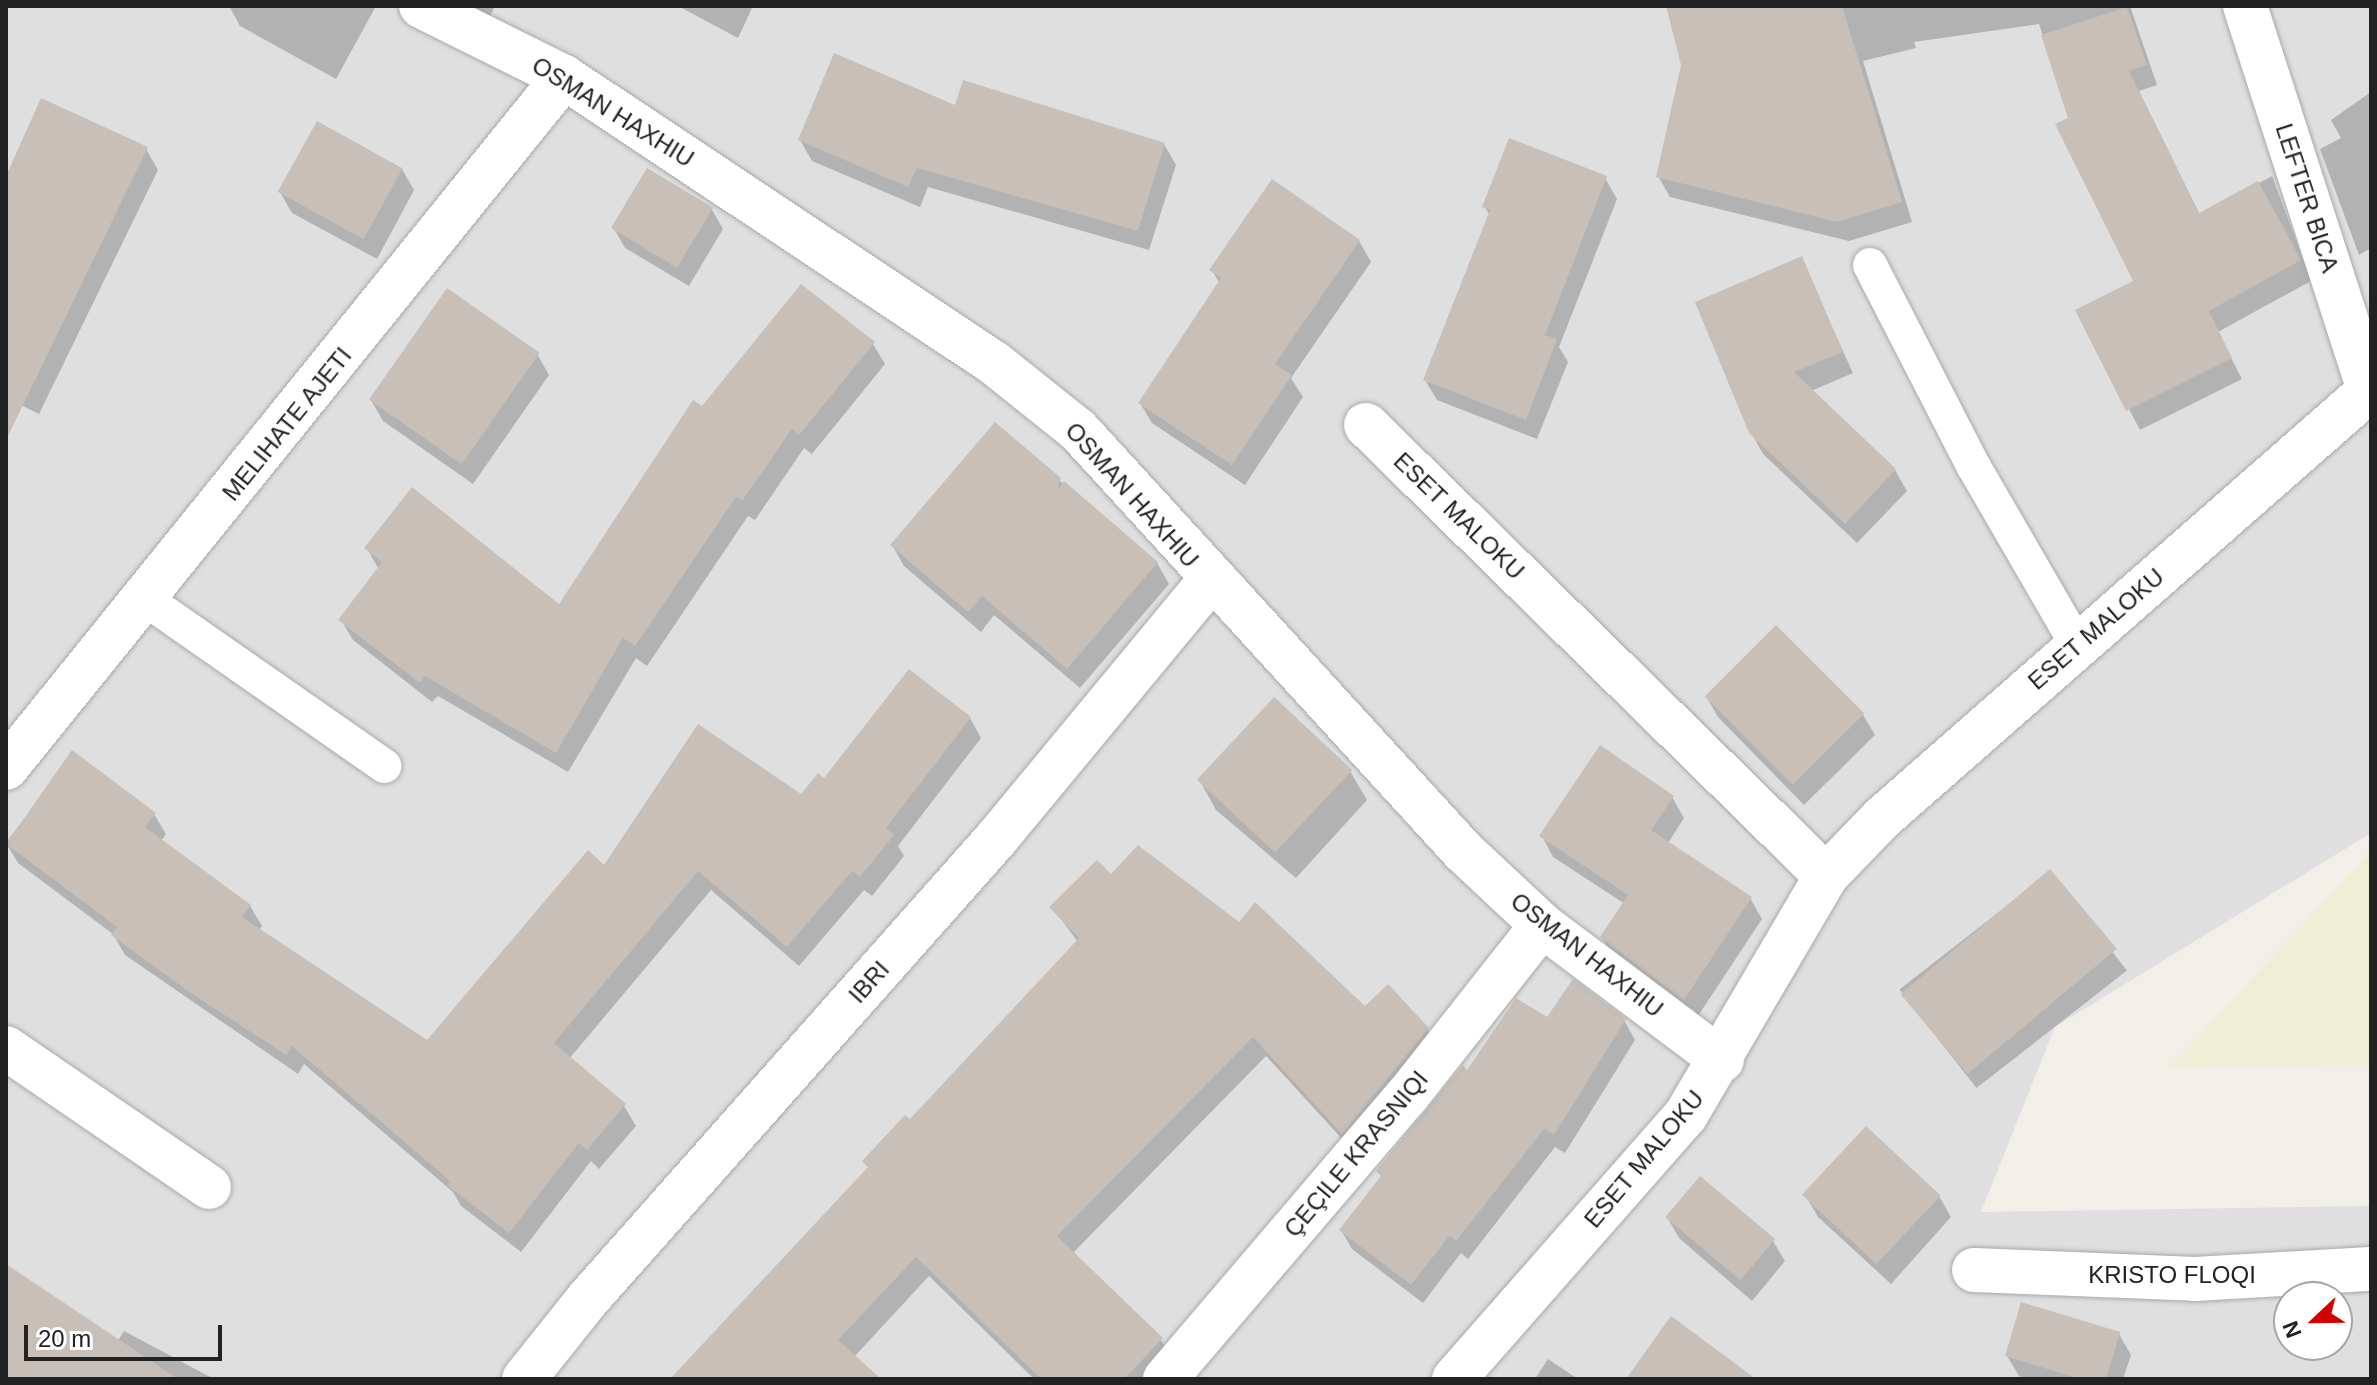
<!DOCTYPE html>
<html>
<head>
<meta charset="utf-8">
<style>
  body { margin:0 }
  #map { position:relative; width:2377px; height:1385px; overflow:hidden; background:#f2efe9; font-family:Arial,sans-serif }
  div>[style] { position:absolute }
  .residential>* { inset:0; background:#e0dfdf }
  .farmland>* { inset:0; background:#eef0d5 }
  .shadow>* { inset:0; background:#0003; transform-origin:0 0 }
  .building>* { inset:0; background:#c7bfb8; transform-origin:0 0 }
  .roads { filter:drop-shadow(0 0 2px #a9a9a9) drop-shadow(0 0 2px #a9a9a9) }
  .service>* { height:34px; margin:-17px; padding:0 17px; transform-origin:17px; border-radius:17px; background:#fff }
  .minor>* { height:44px; margin:-22px; padding:0 22px; transform-origin:22px; border-radius:22px; background:#fff }
  span { translate:-50% -50%; white-space:nowrap; text-align:center; line-height:1.15; -webkit-text-stroke:8px #fff; paint-order:stroke }
  .street-label { font-size:24px; color:#222 }
  .frame { position:absolute; inset:0; border:8px solid #222; pointer-events:none }
  .north { position:absolute; left:2273px; top:1281px; width:80px; height:80px; box-sizing:border-box; background:#fff; border:2px solid #a7a7a7; border-radius:50%; rotate:248deg; font-size:22px; font-weight:700; line-height:32px; text-align:center; color:#222 }
  .north::after { content:''; display:block; margin:auto; width:28px; height:36px; background:#d40000; clip-path:polygon(50% 0,100% 100%,50% 72%,0 100%) }
  .scale { position:absolute; left:24px; top:1325px; width:198px; height:36px; box-sizing:border-box; border:4px solid #222; border-top:0; padding-left:10px; font-size:24px; line-height:28px; white-space:nowrap; color:#222; -webkit-text-stroke:6px #fff; paint-order:stroke }
</style>
</head>
<body>
<div id="map">
  <div class="residential">
    <div style="clip-path:polygon(evenodd,6px 6px,2371px 6px,2371px 833px,2055px 1027px,1981px 1212px,2371px 1206px,2371px 1379px,6px 1379px,6px 6px,2289px 1297px,2337px 1297px,2337px 1345px,2289px 1345px,2289px 1297px)"></div>
  </div>
  <div class="farmland">
    <div style="clip-path:polygon(2371px 851px,2371px 1065px,2170px 1067px)"></div>
  </div>
  <div class="shadow">
    <div style="clip-path:polygon(229px 6px,376px 6px,336px 79px,240px 26px)"></div>
    <div style="clip-path:polygon(451px 6px,495px 6px,487px 22px)"></div>
    <div style="clip-path:polygon(678px 6px,753px 6px,738px 38px)"></div>
    <div style="clip-path:polygon(1668px 6px,2130px 6px,2157px 85px,2139px 91px,2200px 215px,2272px 176px,2311px 281px,2218px 332px,2242px 379px,2140px 430px,2077px 311px,2135px 281px,2070px 119px,2039px 24px,1914px 42px,1916px 48px,1863px 61px,1912px 222px,1849px 241px,1670px 197px,1658px 176px,1683px 65px)"></div>
    <div style="clip-path:polygon(2371px 92px,2371px 248px,2359px 255px,2320px 149px,2341px 138px,2331px 120px)"></div>
    <div style="clip-path:polygon(957px 107px,1164px 144px,1176px 165px,1149px 250px,928px 187px,920px 207px,812px 161px,800px 140px)"></div>
    <div style="clip-path:polygon(146px 149px,158px 170px,39px 414px,6px 398px,6px 181px)"></div>
    <div style="clip-path:polygon(402px 169px,414px 190px,377px 259px,292px 213px,280px 192px)"></div>
    <div style="clip-path:polygon(1605px 178px,1617px 199px,1559px 347px,1568px 362px,1537px 439px,1437px 400px,1425px 380px,1490px 216px,1485px 207px)"></div>
    <div style="clip-path:polygon(711px 208px,723px 229px,689px 286px,625px 248px,613px 227px)"></div>
    <div style="clip-path:polygon(1359px 241px,1371px 262px,1291px 378px,1303px 397px,1245px 485px,1152px 423px,1140px 403px,1220px 284px,1212px 270px)"></div>
    <div style="clip-path:polygon(1801px 259px,1853px 373px,1811px 391px,1895px 470px,1907px 491px,1857px 543px,1763px 454px,1751px 432px)"></div>
    <div style="clip-path:polygon(873px 344px,885px 364px,812px 454px,804px 448px,755px 520px,748px 516px,647px 666px,636px 658px,568px 772px,438px 696px,432px 702px,353px 640px,341px 620px,379px 570px,367px 548px,559px 607px,703px 409px)"></div>
    <div style="clip-path:polygon(537px 354px,549px 375px,473px 484px,383px 421px,371px 400px)"></div>
    <div style="clip-path:polygon(1059px 480px,1157px 563px,1169px 584px,1080px 688px,994px 615px,981px 632px,904px 566px,892px 545px)"></div>
    <div style="clip-path:polygon(1706px 696px,1863px 715px,1875px 735px,1804px 805px,1718px 717px)"></div>
    <div style="clip-path:polygon(970px 718px,981px 738px,898px 846px,904px 856px,872px 896px,864px 890px,799px 966px,711px 890px,569px 1059px,624px 1106px,636px 1126px,599px 1169px,591px 1161px,521px 1252px,461px 1206px,453px 1192px,304px 1064px,298px 1074px,125px 955px,113px 934px,18px 863px,6px 843px,73px 753px,154px 814px,166px 834px,161px 841px,250px 906px,262px 926px,259px 930px,427px 1043px,605px 868px,801px 797px,824px 781px)"></div>
    <div style="clip-path:polygon(1350px 771px,1367px 800px,1296px 878px,1216px 810px,1200px 781px)"></div>
    <div style="clip-path:polygon(1672px 797px,1684px 818px,1668px 843px,1750px 898px,1762px 919px,1696px 1019px,1614px 958px,1602px 937px,1625px 904px,1553px 857px,1542px 836px)"></div>
    <div style="left:2050px;top:872px;width:125px;height:191px;rotate:52deg"></div>
    <div style="clip-path:polygon(1111px 877px,1239px 925px,1365px 1009px,1427px 1029px,1439px 1050px,1355px 1153px,1266px 1056px,1072px 1254px,1161px 1340px,1173px 1360px,1156px 1379px,1034px 1379px,929px 1276px,854px 1357px,878px 1379px,677px 1379px,869px 1169px,864px 1161px,910px 1122px,1078px 942px,1052px 907px)"></div>
    <div style="clip-path:polygon(1548px 1020px,1624px 1020px,1635px 1040px,1565px 1153px,1555px 1147px,1468px 1259px,1461px 1253px,1423px 1303px,1352px 1249px,1341px 1230px,1467px 1073px)"></div>
    <div style="clip-path:polygon(1806px 1196px,1939px 1196px,1951px 1217px,1891px 1284px,1818px 1217px)"></div>
    <div style="clip-path:polygon(1667px 1217px,1773px 1241px,1785px 1261px,1752px 1301px,1679px 1238px)"></div>
    <div style="clip-path:polygon(6px 1294px,118px 1341px,124px 1331px,214px 1379px,6px 1379px)"></div>
    <div style="clip-path:polygon(2119px 1334px,2131px 1355px,2123px 1379px,2027px 1379px,2019px 1376px,2007px 1356px)"></div>
    <div style="clip-path:polygon(1548px 1359px,1578px 1379px,1535px 1379px)"></div>
  </div>
  <div class="building">
    <div style="clip-path:polygon(1666px 6px,1842px 6px,1902px 202px,1837px 222px,1656px 177px,1681px 65px)"></div>
    <div style="clip-path:polygon(2127px 7px,2147px 65px,2129px 71px,2199px 213px,2258px 181px,2301px 260px,2209px 311px,2232px 358px,2126px 411px,2075px 310px,2133px 281px,2055px 124px,2068px 118px,2041px 35px)"></div>
    <div style="clip-path:polygon(834px 53px,955px 105px,963px 80px,1165px 143px,1138px 231px,917px 168px,908px 187px,798px 140px)"></div>
    <div style="clip-path:polygon(41px 98px,148px 147px,6px 440px,6px 176px)"></div>
    <div style="left:317px;top:121px;width:98px;height:81px;rotate:29deg"></div>
    <div style="clip-path:polygon(1509px 138px,1607px 176px,1545px 335px,1557px 339px,1526px 420px,1423px 380px,1490px 210px,1482px 207px)"></div>
    <div style="left:647px;top:168px;width:77px;height:70px;rotate:31deg"></div>
    <div style="clip-path:polygon(1272px 179px,1360px 240px,1275px 364px,1292px 375px,1232px 465px,1138px 403px,1221px 278px,1209px 270px)"></div>
    <div style="clip-path:polygon(1802px 256px,1843px 352px,1794px 372px,1896px 469px,1845px 524px,1749px 433px,1695px 302px)"></div>
    <div style="clip-path:polygon(801px 284px,875px 342px,799px 435px,792px 429px,742px 501px,736px 497px,635px 646px,623px 638px,556px 753px,425px 676px,420px 683px,338px 620px,382px 562px,364px 548px,412px 487px,559px 604px,693px 400px,702px 406px)"></div>
    <div style="left:447px;top:288px;width:113px;height:136px;rotate:35deg"></div>
    <div style="clip-path:polygon(995px 422px,1061px 478px,1057px 491px,1064px 481px,1158px 562px,1067px 669px,982px 596px,968px 612px,890px 545px)"></div>
    <div style="left:1776px;top:625px;width:125px;height:101px;rotate:45deg"></div>
    <div style="clip-path:polygon(909px 669px,971px 717px,886px 828px,894px 835px,860px 877px,852px 871px,787px 947px,698px 871px,554px 1043px,626px 1104px,587px 1150px,579px 1143px,509px 1233px,447px 1185px,450px 1181px,292px 1046px,286px 1055px,188px 991px,111px 935px,117px 927px,6px 844px,72px 750px,156px 813px,145px 827px,251px 905px,242px 917px,427px 1040px,588px 850px,604px 865px,698px 724px,801px 794px,818px 773px,824px 778px)"></div>
    <div style="left:1274px;top:697px;width:107px;height:113px;rotate:43deg"></div>
    <div style="clip-path:polygon(1600px 745px,1674px 796px,1651px 830px,1752px 897px,1684px 1000px,1600px 937px,1628px 895px,1539px 836px)"></div>
    <div style="clip-path:polygon(1138px 845px,1239px 922px,1255px 902px,1365px 1006px,1388px 984px,1429px 1028px,1342px 1134px,1253px 1037px,1057px 1236px,1163px 1338px,1124px 1379px,1041px 1379px,916px 1257px,838px 1340px,881px 1379px,670px 1379px,868px 1167px,862px 1161px,905px 1115px,910px 1119px,1079px 938px,1049px 907px,1097px 860px,1111px 874px)"></div>
    <div style="left:2050px;top:869px;width:104px;height:195px;rotate:50deg"></div>
    <div style="clip-path:polygon(1573px 979px,1626px 1019px,1554px 1135px,1544px 1129px,1456px 1241px,1450px 1235px,1411px 1285px,1339px 1230px,1381px 1176px,1376px 1171px,1463px 1065px,1467px 1070px,1516px 998px,1547px 1017px)"></div>
    <div style="left:1866px;top:1126px;width:102px;height:94px;rotate:43deg"></div>
    <div style="left:1700px;top:1176px;width:98px;height:54px;rotate:40deg"></div>
    <div style="clip-path:polygon(6px 1264px,178px 1379px,6px 1379px)"></div>
    <div style="clip-path:polygon(2021px 1302px,2120px 1332px,2106px 1379px,2080px 1379px,2005px 1356px)"></div>
    <div style="clip-path:polygon(1671px 1316px,1756px 1379px,1626px 1379px)"></div>
  </div>
  <div class="roads">
    <div class="service">
      <div style="left:1870px;top:265px;width:227px;rotate:62.8deg"></div>
      <div style="left:1974px;top:467px;width:206px;rotate:59.9deg"></div>
      <div style="left:145px;top:599px;width:292px;rotate:34.9deg"></div>
    </div>
    <div class="minor">
      <div style="left:421px;top:6px;width:160px;rotate:26.4deg"></div>
      <div style="left:564px;top:77px;width:516px;rotate:33.63deg"></div>
      <div style="left:994px;top:363px;width:107px;rotate:38.6deg"></div>
      <div style="left:1078px;top:430px;width:570px;rotate:47.56deg"></div>
      <div style="left:1463px;top:851px;width:108px;rotate:43.1deg"></div>
      <div style="left:1542px;top:925px;width:225px;rotate:36.9deg"></div>
      <div style="left:2245px;top:6px;width:404px;rotate:72.1deg"></div>
      <div style="left:1366px;top:425px;width:644px;rotate:44.43deg"></div>
      <div style="left:6px;top:768px;width:888px;rotate:-51.08deg"></div>
      <div style="left:6px;top:1048px;width:246px;rotate:34.4deg"></div>
      <div style="left:1974px;top:1270px;width:221px;rotate:2.3deg"></div>
      <div style="left:2195px;top:1279px;width:176px;rotate:-3.3deg"></div>
      <div style="left:524px;top:1379px;width:101px;rotate:-51.4deg"></div>
      <div style="left:587px;top:1300px;width:616px;rotate:-48.42deg"></div>
      <div style="left:996px;top:839px;width:336px;rotate:-50.4deg"></div>
      <div style="left:1165px;top:1379px;width:372px;rotate:-49.5deg"></div>
      <div style="left:1407px;top:1096px;width:218px;rotate:-51.7deg"></div>
      <div style="left:1454px;top:1379px;width:351px;rotate:-48.7deg"></div>
      <div style="left:1686px;top:1115px;width:277px;rotate:-59.6deg"></div>
      <div style="left:1826px;top:876px;width:81px;rotate:-46deg"></div>
      <div style="left:1882px;top:818px;width:651px;rotate:-41.26deg"></div>
    </div>
  </div>
  <div class="street-label">
    <span style="left:613px;top:112px;rotate:32deg">OSMAN HAXHIU</span>
    <span style="left:2307px;top:198px;rotate:72deg">LEFTER BICA</span>
    <span style="left:287px;top:424px;rotate:-51deg">MELIHATE AJETI</span>
    <span style="left:1132px;top:495px;rotate:48deg">OSMAN HAXHIU</span>
    <span style="left:1459px;top:516px;rotate:44deg">ESET MALOKU</span>
    <span style="left:2096px;top:629px;rotate:-41deg">ESET MALOKU</span>
    <span style="left:1587px;top:955px;rotate:38deg">OSMAN HAXHIU</span>
    <span style="left:869px;top:982px;rotate:-48deg">IBRI</span>
    <span style="left:1356px;top:1154px;rotate:-50deg">ÇEÇILE KRASNIQI</span>
    <span style="left:1644px;top:1159px;rotate:-50deg">ESET MALOKU</span>
    <span style="left:2172px;top:1275px">KRISTO FLOQI</span>
  </div>
  <div class="frame"></div>
  <div class="north">N</div>
  <div class="scale">20 m</div>
</div>
</body>
</html>
